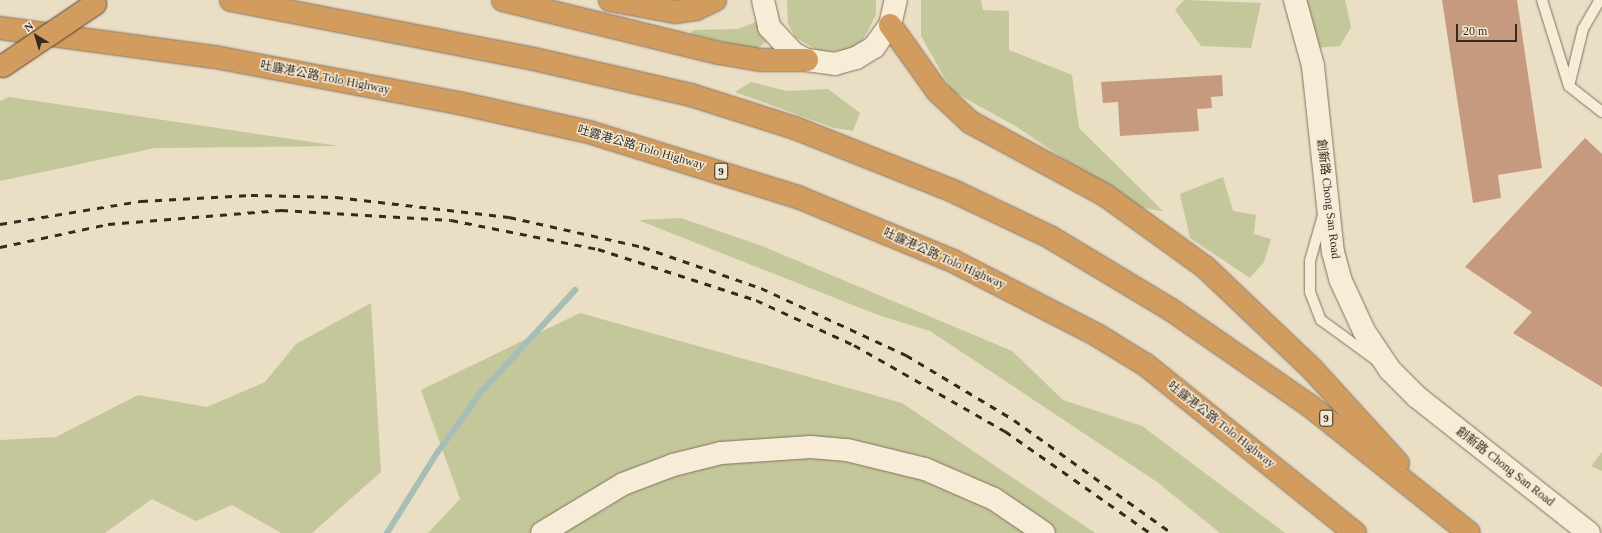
<!DOCTYPE html>
<html>
<head>
<meta charset="utf-8">
<style>
  body { margin:0 }
  #map { position:relative; width:1602px; height:533px; overflow:hidden; background:#eadec5; font-family:"Times New Roman","Noto Sans TC",serif }
  div>[style] { position:absolute }
  .green>* { inset:0; background:#c3c79a }
  .stream>* { height:6px; margin:-3px; padding:0 3px; transform-origin:3px; border-radius:3px; background:#a7beb7 }
  .building>* { inset:0; background:#c59a7f }
  .roads { filter:drop-shadow(0 0 1px #84715d) drop-shadow(0 0 1px #84715d) }
  .service>* { height:10px; margin:-5px; padding:0 5px; transform-origin:5px; border-radius:5px; background:#f6ecd8 }
  .tertiary>* { height:22px; margin:-11px; padding:0 11px; transform-origin:11px; border-radius:11px; background:#f6ecd8 }
  .secondary>* { height:22px; margin:-11px; padding:0 11px; transform-origin:11px; border-radius:11px; background:#f6ecd8 }
  .motorway>* { height:22px; margin:-11px; padding:0 11px; transform-origin:11px; border-radius:11px; background:#d29c5e }
  .rail>* { height:3px; margin-top:-1.5px; transform-origin:0; background:repeating-linear-gradient(90deg,#352920 0 7px,transparent 0 14px) }
  .bridges { filter:drop-shadow(0 0 1px #523f31) drop-shadow(0 0 1px #523f31) }
  .motorway-bridge>* { height:22px; margin:-11px; padding:0 11px; transform-origin:11px; border-radius:11px; background:#d29c5e }
  span { translate:-50% -50%; white-space:nowrap; text-align:center; line-height:1.15; -webkit-text-stroke:3px #f2e9d4; paint-order:stroke }
  .shield-label span { padding:1px 3px; background:#f2e9d4; border:1px solid; border-radius:3px; -webkit-text-stroke-width:0 }
  .shield-label { font-size:11px; color:#352920; font-weight:700 }
  .street-label { font-size:12px; color:#352920 }
  .north { position:absolute; left:16px; top:16px; width:40px; height:40px; -webkit-text-stroke:3px #f2e9d4; paint-order:stroke; rotate:322deg; font-size:11px; font-weight:700; line-height:16px; text-align:center; color:#352920 }
  .north::after { content:''; display:block; margin:auto; width:14px; height:18px; background:#352920; clip-path:polygon(50% 0,100% 100%,50% 72%,0 100%) }
  .scale { position:absolute; left:1456px; top:24px; width:61px; height:18px; box-sizing:border-box; border:2px solid #352920; border-top:0; padding-left:5px; font-size:12px; line-height:14px; white-space:nowrap; color:#352920; -webkit-text-stroke:3px #f2e9d4; paint-order:stroke }
</style>
</head>
<body>
<div id="map">
  <div class="green">
    <div style="clip-path:polygon(787px 0,876px 0,876px 15px,862px 42px,849px 50px,820px 52px,795px 37px,788px 24px)"></div>
    <div style="clip-path:polygon(921px 0,981px 0,983px 10px,1009px 11px,1009px 50px,1072px 75px,1079px 128px,1163px 211px,1135px 207px,1017px 127px,952px 91px,921px 36px)"></div>
    <div style="clip-path:polygon(1184px 0,1261px 3px,1251px 48px,1201px 46px,1175px 10px)"></div>
    <div style="clip-path:polygon(1290px 0,1345px 0,1351px 27px,1340px 46px,1301px 49px,1287px 17px)"></div>
    <div style="clip-path:polygon(758px 21px,767px 41px,755px 50px,691px 34px,693px 30px,738px 29px)"></div>
    <div style="clip-path:polygon(751px 82px,786px 91px,828px 89px,860px 113px,853px 131px,834px 128px,735px 92px)"></div>
    <div style="clip-path:polygon(9px 97px,339px 146px,155px 148px,0 181px,0 101px)"></div>
    <div style="clip-path:polygon(1223px 177px,1233px 211px,1256px 215px,1254px 234px,1271px 239px,1264px 262px,1250px 278px,1190px 238px,1180px 194px)"></div>
    <div style="clip-path:polygon(681px 218px,762px 246px,1012px 351px,1063px 400px,1142px 426px,1285px 533px,1220px 533px,1157px 482px,930px 331px,878px 315px,638px 220px)"></div>
    <div style="clip-path:polygon(371px 303px,381px 472px,312px 533px,281px 533px,232px 505px,196px 521px,152px 499px,105px 533px,0 533px,0 440px,56px 437px,138px 395px,207px 407px,265px 382px,296px 344px)"></div>
    <div style="clip-path:polygon(580px 313px,902px 403px,1095px 533px,428px 533px,460px 499px,421px 390px)"></div>
    <div style="clip-path:polygon(1602px 452px,1602px 471px,1591px 466px)"></div>
  </div>
  <div class="stream">
    <div style="left:387px;top:533px;width:94px;rotate:-58deg"></div>
    <div style="left:437px;top:453px;width:75px;rotate:-54.2deg"></div>
    <div style="left:481px;top:392px;width:139px;rotate:-47.3deg"></div>
  </div>
  <div class="building">
    <div style="clip-path:polygon(1442px 0,1517px 0,1542px 168px,1498px 175px,1501px 198px,1473px 203px)"></div>
    <div style="clip-path:polygon(1222px 75px,1223px 96px,1211px 97px,1212px 108px,1197px 109px,1199px 131px,1120px 136px,1118px 102px,1103px 103px,1101px 82px)"></div>
    <div style="clip-path:polygon(1585px 138px,1602px 154px,1602px 387px,1513px 333px,1532px 312px,1465px 267px)"></div>
  </div>
  <div class="roads">
    <div class="service">
      <div style="left:1542px;top:0;width:90px;rotate:72.6deg"></div>
      <div style="left:1569px;top:86px;width:42px;rotate:38.2deg"></div>
      <div style="left:1569px;top:86px;width:59px;rotate:-76.2deg"></div>
      <div style="left:1583px;top:29px;width:34px;rotate:-60deg"></div>
      <div style="left:1323px;top:215px;width:48px;rotate:105.8deg"></div>
      <div style="left:1310px;top:261px;width:31px;rotate:90deg"></div>
      <div style="left:1310px;top:292px;width:30px;rotate:69deg"></div>
      <div style="left:1321px;top:320px;width:68px;rotate:36deg"></div>
    </div>
    <div class="tertiary">
      <div style="left:542px;top:533px;width:95px;rotate:-31.2deg"></div>
      <div style="left:623px;top:484px;width:53px;rotate:-20.8deg"></div>
      <div style="left:673px;top:465px;width:49px;rotate:-14deg"></div>
      <div style="left:721px;top:453px;width:90px;rotate:-3.8deg"></div>
      <div style="left:811px;top:447px;width:36px;rotate:5deg"></div>
      <div style="left:847px;top:450px;width:80px;rotate:13.7deg"></div>
      <div style="left:925px;top:469px;width:75px;rotate:23.5deg"></div>
      <div style="left:994px;top:499px;width:60px;rotate:34.2deg"></div>
    </div>
    <div class="secondary">
      <div style="left:763px;top:0;width:28px;rotate:77deg"></div>
      <div style="left:769px;top:27px;width:35px;rotate:47deg"></div>
      <div style="left:793px;top:53px;width:16px;rotate:27deg"></div>
      <div style="left:807px;top:60px;width:28px;rotate:8deg"></div>
      <div style="left:835px;top:64px;width:22px;rotate:-16deg"></div>
      <div style="left:856px;top:58px;width:21px;rotate:-31deg"></div>
      <div style="left:874px;top:47px;width:27px;rotate:-54deg"></div>
      <div style="left:890px;top:25px;width:26px;rotate:-77deg"></div>
      <div style="left:1295px;top:0;width:68px;rotate:74.7deg"></div>
      <div style="left:1313px;top:66px;width:187px;rotate:83.9deg"></div>
      <div style="left:1333px;top:252px;width:28px;rotate:75deg"></div>
      <div style="left:1340px;top:279px;width:57px;rotate:65.2deg"></div>
      <div style="left:1364px;top:331px;width:47px;rotate:56.3deg"></div>
      <div style="left:1390px;top:370px;width:38px;rotate:45deg"></div>
      <div style="left:1417px;top:397px;width:219px;rotate:38.3deg"></div>
    </div>
    <div class="motorway">
      <div style="left:231px;top:0;width:309px;rotate:11deg"></div>
      <div style="left:534px;top:59px;width:161px;rotate:12.9deg"></div>
      <div style="left:691px;top:95px;width:109px;rotate:17.6deg"></div>
      <div style="left:795px;top:128px;width:168px;rotate:21.7deg"></div>
      <div style="left:951px;top:190px;width:110px;rotate:25.4deg"></div>
      <div style="left:1050px;top:237px;width:140px;rotate:31deg"></div>
      <div style="left:1170px;top:309px;width:170px;rotate:34.7deg"></div>
      <div style="left:1310px;top:406px;width:203px;rotate:38.6deg"></div>
      <div style="left:503px;top:0;width:222px;rotate:13.8deg"></div>
      <div style="left:719px;top:53px;width:43px;rotate:9.5deg"></div>
      <div style="left:761px;top:60px;width:46px"></div>
      <div style="left:610px;top:0;width:66px;rotate:10.5deg"></div>
      <div style="left:675px;top:12px;width:21px;rotate:-8deg"></div>
      <div style="left:696px;top:9px;width:21px;rotate:-25deg"></div>
      <div style="left:890px;top:25px;width:81px;rotate:54.5deg"></div>
      <div style="left:937px;top:91px;width:45px;rotate:43.2deg"></div>
      <div style="left:970px;top:122px;width:153px;rotate:28.4deg"></div>
      <div style="left:1105px;top:195px;width:123px;rotate:35.8deg"></div>
      <div style="left:1205px;top:267px;width:149px;rotate:43.6deg"></div>
      <div style="left:1313px;top:370px;width:126px;rotate:47.6deg"></div>
      <div style="left:0;top:28px;width:217px;rotate:7.7deg"></div>
      <div style="left:215px;top:57px;width:248px;rotate:10.7deg"></div>
      <div style="left:459px;top:103px;width:133px;rotate:12.6deg"></div>
      <div style="left:589px;top:132px;width:219px;rotate:17.3deg"></div>
      <div style="left:798px;top:197px;width:168px;rotate:22.4deg"></div>
      <div style="left:953px;top:261px;width:162px;rotate:27.2deg"></div>
      <div style="left:1097px;top:335px;width:57px;rotate:31.5deg"></div>
      <div style="left:1146px;top:365px;width:268px;rotate:38.8deg"></div>
    </div>
  </div>
  <div class="rail">
    <div style="left:0;top:224px;width:143px;rotate:-9.3deg"></div>
    <div style="left:141px;top:201px;width:110px;rotate:-3.1deg"></div>
    <div style="left:251px;top:195px;width:85px;rotate:1.3deg"></div>
    <div style="left:336px;top:197px;width:174px;rotate:6.6deg"></div>
    <div style="left:509px;top:217px;width:137px;rotate:12.6deg"></div>
    <div style="left:643px;top:247px;width:125px;rotate:19.2deg"></div>
    <div style="left:761px;top:288px;width:160px;rotate:24.8deg"></div>
    <div style="left:906px;top:355px;width:126px;rotate:31deg"></div>
    <div style="left:1014px;top:420px;width:194px;rotate:35.6deg"></div>
    <div style="left:0;top:247px;width:110px;rotate:-12deg"></div>
    <div style="left:108px;top:224px;width:174px;rotate:-4.6deg"></div>
    <div style="left:281px;top:210px;width:170px;rotate:3.4deg"></div>
    <div style="left:451px;top:220px;width:150px;rotate:11.2deg"></div>
    <div style="left:598px;top:249px;width:166px;rotate:17.9deg"></div>
    <div style="left:756px;top:300px;width:108px;rotate:24.7deg"></div>
    <div style="left:854px;top:345px;width:174px;rotate:29.7deg"></div>
    <div style="left:1005px;top:431px;width:177px;rotate:35.1deg"></div>
  </div>
  <div class="bridges">
    <div class="motorway-bridge">
      <div style="left:3px;top:66px;width:111px;rotate:-34deg"></div>
    </div>
  </div>
  <div class="shield-label">
    <span style="left:721px;top:171px">9</span>
    <span style="left:1326px;top:418px">9</span>
  </div>
  <div class="street-label">
    <span style="left:325px;top:78px;rotate:11deg">吐露港公路 Tolo Highway</span>
    <span style="left:641px;top:148px;rotate:16deg">吐露港公路 Tolo Highway</span>
    <span style="left:1328px;top:199px;rotate:83deg">創新路 Chong San Road</span>
    <span style="left:944px;top:259px;rotate:24deg">吐露港公路 Tolo Highway</span>
    <span style="left:1221px;top:425px;rotate:38deg">吐露港公路 Tolo Highway</span>
    <span style="left:1505px;top:467px;rotate:38deg">創新路 Chong San Road</span>
  </div>
  <div class="north">N</div>
  <div class="scale">20 m</div>
</div>
</body>
</html>
